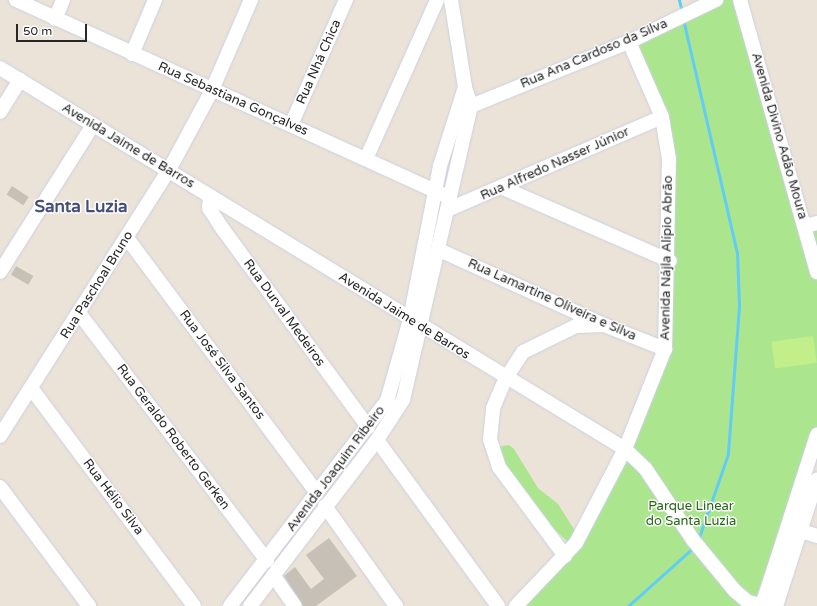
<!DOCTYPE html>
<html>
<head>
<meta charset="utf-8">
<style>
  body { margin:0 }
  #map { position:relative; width:817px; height:606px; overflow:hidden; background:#ebe3d7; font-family:"Varela Round",sans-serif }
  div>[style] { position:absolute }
  .green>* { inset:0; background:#abe68e }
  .pitch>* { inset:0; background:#c2ef89; transform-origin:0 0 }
  .stream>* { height:3px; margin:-1.5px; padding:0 1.5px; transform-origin:1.5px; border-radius:1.5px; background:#61ccf6 }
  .building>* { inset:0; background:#c6c0b7; transform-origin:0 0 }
  .roads { filter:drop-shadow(0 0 1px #ccd0e2) drop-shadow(0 0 1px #ccd0e2) }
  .minor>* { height:14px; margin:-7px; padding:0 7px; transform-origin:7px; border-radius:7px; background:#fff }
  span { translate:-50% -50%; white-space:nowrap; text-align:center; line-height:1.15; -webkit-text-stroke:3px #fff; paint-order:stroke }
  .street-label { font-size:13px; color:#272727 }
  .park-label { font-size:13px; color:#246614 }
  .district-label { font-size:17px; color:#454e7a; font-weight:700 }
  .scale { position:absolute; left:16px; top:24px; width:71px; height:18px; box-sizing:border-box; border:2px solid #272727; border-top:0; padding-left:5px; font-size:12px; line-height:14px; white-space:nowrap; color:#272727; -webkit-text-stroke:3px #fff; paint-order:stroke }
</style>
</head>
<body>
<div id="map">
  <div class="green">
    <div style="clip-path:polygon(717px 0,740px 0,806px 221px,817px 217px,817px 427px,753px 606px,516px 606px,573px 547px,522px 498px,497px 447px,509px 445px,514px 449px,538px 488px,558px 504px,579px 537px,662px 364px,669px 159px,629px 42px)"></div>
  </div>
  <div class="pitch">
    <div style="left:813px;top:336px;width:27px;height:42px;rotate:82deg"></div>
  </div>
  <div class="stream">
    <div style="left:679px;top:0;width:12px;rotate:76deg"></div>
    <div style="left:683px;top:19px;width:240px;rotate:77deg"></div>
    <div style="left:737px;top:253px;width:53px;rotate:87.8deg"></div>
    <div style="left:739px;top:306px;width:148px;rotate:94.3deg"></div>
    <div style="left:728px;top:454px;width:91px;rotate:109.2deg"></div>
    <div style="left:628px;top:606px;width:89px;rotate:-41.8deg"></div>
  </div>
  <div class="building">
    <div style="left:12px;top:186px;width:20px;height:10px;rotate:33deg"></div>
    <div style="left:16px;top:266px;width:20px;height:10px;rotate:30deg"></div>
    <div style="clip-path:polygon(329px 538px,357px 576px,316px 606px,303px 606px,284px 576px,295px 567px,311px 589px,324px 579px,306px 555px)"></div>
  </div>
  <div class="roads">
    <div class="minor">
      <div style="left:16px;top:0;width:470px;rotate:24.5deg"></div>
      <div style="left:740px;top:0;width:283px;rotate:74.2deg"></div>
      <div style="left:55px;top:19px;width:21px;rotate:-67deg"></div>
      <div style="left:132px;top:54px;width:59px;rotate:-66.9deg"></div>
      <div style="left:0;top:68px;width:732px;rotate:31.37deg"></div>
      <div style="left:625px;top:449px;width:28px;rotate:44deg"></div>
      <div style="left:645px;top:468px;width:87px;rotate:56.3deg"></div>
      <div style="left:693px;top:540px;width:66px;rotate:50.5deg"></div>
      <div style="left:735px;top:591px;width:17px;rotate:40deg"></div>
      <div style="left:748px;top:602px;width:18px;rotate:13deg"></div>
      <div style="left:463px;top:105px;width:8px;rotate:7deg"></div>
      <div style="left:471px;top:106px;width:170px;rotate:-22.1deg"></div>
      <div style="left:629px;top:42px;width:97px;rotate:-25.8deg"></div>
      <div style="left:0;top:112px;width:38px;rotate:-58deg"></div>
      <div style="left:291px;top:125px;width:137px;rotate:-66.3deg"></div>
      <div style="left:366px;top:159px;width:174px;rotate:-65.9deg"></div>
      <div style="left:503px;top:188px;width:182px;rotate:23.6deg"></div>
      <div style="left:210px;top:196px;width:12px;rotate:95deg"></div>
      <div style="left:209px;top:208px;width:24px;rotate:57deg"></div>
      <div style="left:222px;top:228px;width:247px;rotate:53.7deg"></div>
      <div style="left:447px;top:210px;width:234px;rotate:-23.4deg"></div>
      <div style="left:804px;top:226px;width:13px;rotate:-13deg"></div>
      <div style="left:127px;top:238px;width:318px;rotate:53.3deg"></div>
      <div style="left:439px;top:250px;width:181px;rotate:24.4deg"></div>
      <div style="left:604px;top:325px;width:66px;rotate:21.5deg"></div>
      <div style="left:0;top:272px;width:174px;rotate:-57.7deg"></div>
      <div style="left:79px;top:313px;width:311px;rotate:52.8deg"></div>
      <div style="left:31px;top:388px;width:272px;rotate:53.2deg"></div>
      <div style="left:0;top:436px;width:315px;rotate:-57.6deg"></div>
      <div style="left:169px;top:170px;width:91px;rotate:-61.7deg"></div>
      <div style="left:212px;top:90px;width:98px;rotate:-66.6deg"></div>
      <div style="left:377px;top:440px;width:205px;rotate:53.9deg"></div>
      <div style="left:0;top:487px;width:149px;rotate:53.2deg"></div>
      <div style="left:325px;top:506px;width:123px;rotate:54.6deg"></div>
      <div style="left:801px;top:531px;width:17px;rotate:17deg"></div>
      <div style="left:565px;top:556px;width:111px;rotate:-126.6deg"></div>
      <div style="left:499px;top:467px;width:29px;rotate:-108deg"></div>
      <div style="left:490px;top:439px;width:31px;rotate:-84deg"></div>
      <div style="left:493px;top:408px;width:33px;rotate:-67deg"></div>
      <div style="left:506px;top:378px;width:31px;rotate:-57deg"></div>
      <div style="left:523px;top:352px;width:59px;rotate:-26.1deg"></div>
      <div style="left:576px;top:326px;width:28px;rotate:-2deg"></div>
      <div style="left:273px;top:575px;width:38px;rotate:55deg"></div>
      <div style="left:230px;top:606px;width:258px;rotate:-52.6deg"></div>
      <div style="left:387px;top:401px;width:85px;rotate:-74.3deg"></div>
      <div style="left:410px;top:319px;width:156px;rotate:-78.9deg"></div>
      <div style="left:440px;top:166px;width:83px;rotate:-72.4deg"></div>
      <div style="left:250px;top:606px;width:209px;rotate:-52.6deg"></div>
      <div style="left:377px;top:440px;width:48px;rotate:-57deg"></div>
      <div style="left:403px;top:400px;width:302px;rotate:-77deg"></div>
      <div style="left:471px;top:106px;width:20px;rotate:-108deg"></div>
      <div style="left:465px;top:87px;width:88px;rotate:-99.1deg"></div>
      <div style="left:516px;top:606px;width:87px;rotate:-46.4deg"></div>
      <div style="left:576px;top:543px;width:106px;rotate:-62.5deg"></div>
      <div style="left:625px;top:449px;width:108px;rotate:-68.2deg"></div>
      <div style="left:665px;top:349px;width:190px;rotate:-88.8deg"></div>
      <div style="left:669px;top:159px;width:43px;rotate:-99.5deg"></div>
      <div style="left:662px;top:117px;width:82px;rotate:-113.7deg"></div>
      <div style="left:762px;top:606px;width:180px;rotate:-72.2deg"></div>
      <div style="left:776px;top:606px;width:133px;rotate:-72.1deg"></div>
    </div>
  </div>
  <div class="street-label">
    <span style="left:594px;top:54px;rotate:-23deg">Rua Ana Cardoso da Silva</span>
    <span style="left:319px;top:62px;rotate:-66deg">Rua Nhá Chica</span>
    <span style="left:233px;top:99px;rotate:24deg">Rua Sebastiana Gonçalves</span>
    <span style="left:779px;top:136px;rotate:74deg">Avenida Divino Adão Moura</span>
    <span style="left:128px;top:146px;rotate:31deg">Avenida Jaime de Barros</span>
    <span style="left:555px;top:164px;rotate:-24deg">Rua Alfredo Nasser Júnior</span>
    <span style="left:667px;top:258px;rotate:-89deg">Avenida Nájla Alípio Abrão</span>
    <span style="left:97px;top:285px;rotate:-58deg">Rua Paschoal Bruno</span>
    <span style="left:552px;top:300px;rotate:24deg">Rua Lamartine Oliveira e Silva</span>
    <span style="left:284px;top:313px;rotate:54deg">Rua Durval Medeiros</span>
    <span style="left:404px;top:316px;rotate:32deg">Avenida Jaime de Barros</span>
    <span style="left:222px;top:365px;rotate:53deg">Rua José Silva Santos</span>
    <span style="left:173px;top:437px;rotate:53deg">Rua Geraldo Roberto Gerken</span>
    <span style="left:336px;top:469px;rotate:-53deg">Avenida Joaquim Ribeiro</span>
    <span style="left:113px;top:497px;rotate:53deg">Rua Hélio Silva</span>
  </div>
  <div class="park-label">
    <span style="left:691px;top:514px">Parque Linear<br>do Santa Luzia</span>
  </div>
  <div class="district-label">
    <span style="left:81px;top:207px">Santa Luzia</span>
  </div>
  <div class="scale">50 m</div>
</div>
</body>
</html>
